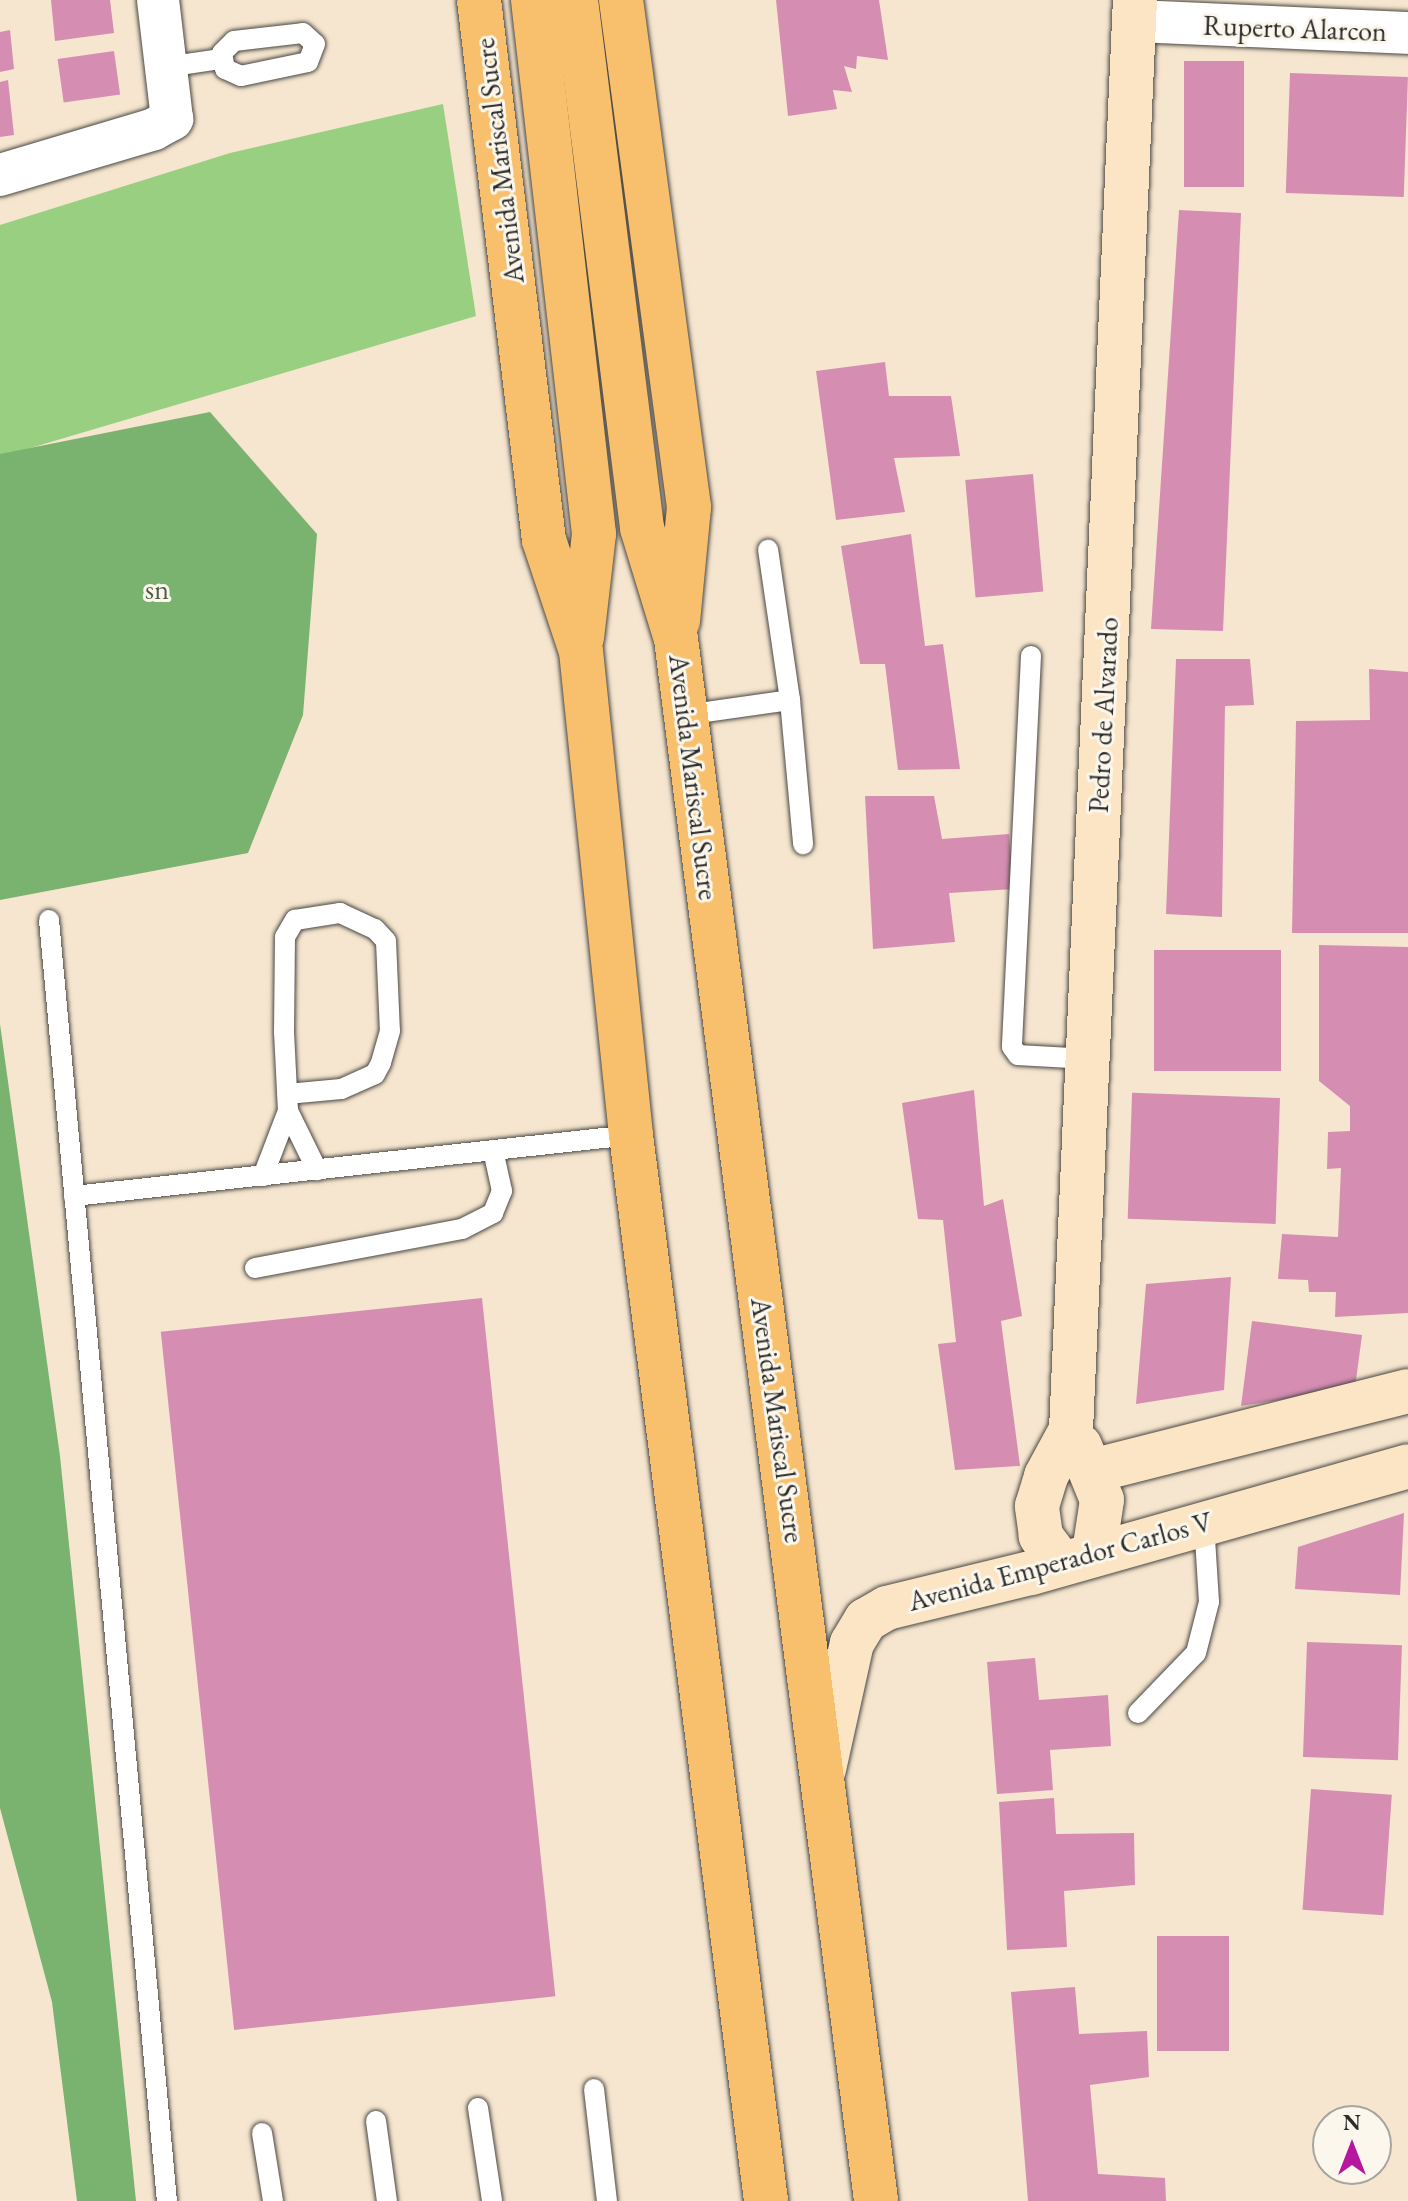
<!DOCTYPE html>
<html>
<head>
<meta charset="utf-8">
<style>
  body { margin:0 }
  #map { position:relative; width:1408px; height:2201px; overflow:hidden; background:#f6e6cf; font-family:"EB Garamond",serif }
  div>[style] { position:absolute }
  .green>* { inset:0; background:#99cf81 }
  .forest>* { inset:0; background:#7ab26f }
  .building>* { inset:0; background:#d68db2; transform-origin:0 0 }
  .roads { filter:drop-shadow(0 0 2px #494744) drop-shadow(0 0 2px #494744) }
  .lane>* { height:20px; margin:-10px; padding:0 10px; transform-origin:10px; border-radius:10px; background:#fff }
  .street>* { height:42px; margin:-21px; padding:0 21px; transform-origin:21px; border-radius:21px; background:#fff }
  .secondary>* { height:44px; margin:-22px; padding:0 22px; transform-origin:22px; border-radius:22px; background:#fce5c4 }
  .primary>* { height:44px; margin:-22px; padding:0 22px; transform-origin:22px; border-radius:22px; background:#f8bf6c }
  span { translate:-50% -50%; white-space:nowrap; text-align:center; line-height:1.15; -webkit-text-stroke:6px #fbf7ec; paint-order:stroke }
  .street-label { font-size:28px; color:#2b2b2b }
  .park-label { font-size:28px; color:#4c5c45 }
  .north { position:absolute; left:1312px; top:2105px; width:80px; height:80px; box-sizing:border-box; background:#fbf7ec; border:2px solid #a8a59f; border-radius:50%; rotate:0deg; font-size:22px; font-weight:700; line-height:32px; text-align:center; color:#2b2b2b }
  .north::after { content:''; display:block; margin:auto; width:28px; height:36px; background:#b5179e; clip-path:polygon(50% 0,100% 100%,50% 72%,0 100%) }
</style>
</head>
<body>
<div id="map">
  <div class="green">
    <div style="clip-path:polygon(443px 104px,476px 316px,0 457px,0 225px,230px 153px)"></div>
  </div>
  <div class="forest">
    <div style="clip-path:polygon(210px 412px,317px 534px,303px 715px,248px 853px,0 900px,0 454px)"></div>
    <div style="clip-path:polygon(0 1024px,60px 1456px,136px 2201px,77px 2201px,52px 2002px,0 1808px)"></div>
  </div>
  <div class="building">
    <div style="clip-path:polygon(51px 0,110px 0,114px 33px,55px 41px)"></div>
    <div style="clip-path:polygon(776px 0,879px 0,888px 60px,857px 56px,856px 69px,844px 66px,852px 92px,833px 90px,837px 109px,788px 116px)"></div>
    <div style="clip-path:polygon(10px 30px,14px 69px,0 72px,0 32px)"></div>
    <div style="left:114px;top:51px;width:44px;height:57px;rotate:82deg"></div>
    <div style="left:1184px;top:61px;width:60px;height:126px"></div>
    <div style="left:1290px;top:73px;width:118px;height:120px;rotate:2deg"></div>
    <div style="clip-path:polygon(8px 80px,14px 135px,0 137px,0 82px)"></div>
    <div style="clip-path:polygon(1179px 210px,1241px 213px,1223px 631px,1151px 629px)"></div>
    <div style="clip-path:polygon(885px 362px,889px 396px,951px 396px,960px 456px,894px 458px,905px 512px,836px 520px,816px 371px)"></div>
    <div style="left:1033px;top:474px;width:118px;height:68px;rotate:85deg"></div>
    <div style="clip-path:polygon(911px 534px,925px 646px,943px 644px,960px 769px,898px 770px,885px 664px,860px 664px,841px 546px)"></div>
    <div style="clip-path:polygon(1176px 659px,1250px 659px,1254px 705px,1225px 706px,1222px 917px,1166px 914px)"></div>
    <div style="clip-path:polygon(1369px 669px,1408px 672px,1408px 933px,1292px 933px,1296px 721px,1370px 720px)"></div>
    <div style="clip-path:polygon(865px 796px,934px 796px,942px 839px,1009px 834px,1014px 889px,949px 893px,955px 942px,873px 949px)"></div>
    <div style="clip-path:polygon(1319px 945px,1408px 947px,1408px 1313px,1335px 1317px,1336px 1292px,1309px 1292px,1308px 1280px,1278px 1279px,1282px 1234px,1338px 1237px,1341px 1168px,1327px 1169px,1328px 1132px,1350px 1131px,1350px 1106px,1319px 1081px)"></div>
    <div style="left:1154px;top:950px;width:127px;height:121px"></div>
    <div style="clip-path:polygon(974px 1090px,984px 1206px,1003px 1199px,1022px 1316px,1001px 1321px,1020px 1466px,955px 1470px,938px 1344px,956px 1342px,943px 1220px,918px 1219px,902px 1103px)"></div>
    <div style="left:1280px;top:1098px;width:126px;height:148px;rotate:92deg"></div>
    <div style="clip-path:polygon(1231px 1277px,1224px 1390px,1136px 1404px,1146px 1284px)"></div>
    <div style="left:482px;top:1298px;width:702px;height:323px;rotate:84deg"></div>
    <div style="clip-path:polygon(1252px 1321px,1362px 1335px,1355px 1388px,1241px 1406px)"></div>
    <div style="clip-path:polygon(1404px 1513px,1400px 1595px,1295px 1589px,1298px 1547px)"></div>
    <div style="left:1307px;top:1642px;width:95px;height:115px;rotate:2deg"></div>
    <div style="clip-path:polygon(1035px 1658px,1039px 1700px,1108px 1695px,1111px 1746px,1050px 1750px,1053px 1790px,997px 1794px,987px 1662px)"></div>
    <div style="left:1311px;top:1789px;width:81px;height:121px;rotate:4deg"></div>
    <div style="clip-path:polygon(1054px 1798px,1056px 1834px,1134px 1833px,1135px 1885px,1064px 1891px,1067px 1947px,1007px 1950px,999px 1802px)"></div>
    <div style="left:1157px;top:1936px;width:72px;height:115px"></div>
    <div style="clip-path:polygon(1075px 1987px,1079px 2034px,1147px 2031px,1149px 2077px,1090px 2085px,1098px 2174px,1165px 2178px,1166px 2201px,1028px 2201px,1011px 1992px)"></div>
  </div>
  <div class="roads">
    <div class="lane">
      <div style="left:303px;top:33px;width:16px;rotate:43deg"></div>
      <div style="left:315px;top:44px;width:19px;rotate:111deg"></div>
      <div style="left:308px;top:62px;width:68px;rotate:168.2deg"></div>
      <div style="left:241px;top:76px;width:17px;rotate:-156deg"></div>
      <div style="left:225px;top:69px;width:16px;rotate:-101deg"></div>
      <div style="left:222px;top:53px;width:17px;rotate:-45deg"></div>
      <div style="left:234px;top:41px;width:69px;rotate:-6.6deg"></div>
      <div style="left:166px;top:67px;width:56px;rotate:-8.3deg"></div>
      <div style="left:1031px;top:656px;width:391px;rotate:92.8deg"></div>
      <div style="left:1012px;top:1047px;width:10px;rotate:53deg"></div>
      <div style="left:1018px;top:1055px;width:70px;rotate:3.3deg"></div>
      <div style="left:790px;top:700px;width:145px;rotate:84.8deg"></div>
      <div style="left:685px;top:715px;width:106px;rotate:-8.1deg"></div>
      <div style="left:790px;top:700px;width:152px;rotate:-98.3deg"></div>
      <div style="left:49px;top:920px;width:1286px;rotate:84.74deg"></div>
      <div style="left:288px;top:1111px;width:66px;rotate:63.8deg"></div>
      <div style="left:263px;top:1176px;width:70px;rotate:-69deg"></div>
      <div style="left:288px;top:1111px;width:79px;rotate:-92.9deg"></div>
      <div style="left:284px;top:1032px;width:95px;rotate:-89.4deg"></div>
      <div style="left:285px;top:937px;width:20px;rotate:-60deg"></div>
      <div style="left:295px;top:920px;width:46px;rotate:-8.8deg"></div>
      <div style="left:340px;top:913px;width:38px;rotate:25deg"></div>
      <div style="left:375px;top:929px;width:16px;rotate:47deg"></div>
      <div style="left:386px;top:941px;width:90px;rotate:87.5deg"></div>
      <div style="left:390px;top:1031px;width:33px;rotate:106deg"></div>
      <div style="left:381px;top:1063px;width:13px;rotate:119deg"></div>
      <div style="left:375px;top:1074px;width:37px;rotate:156deg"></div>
      <div style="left:341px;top:1089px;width:54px;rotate:174.7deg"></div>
      <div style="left:74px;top:1196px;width:560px;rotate:-6.25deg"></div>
      <div style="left:255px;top:1268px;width:211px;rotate:-10.7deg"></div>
      <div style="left:462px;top:1229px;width:35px;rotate:-27deg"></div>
      <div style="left:493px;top:1213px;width:24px;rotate:-68deg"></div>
      <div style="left:502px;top:1191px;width:42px;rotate:-102.4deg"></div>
      <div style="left:1138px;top:1713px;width:83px;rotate:-46deg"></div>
      <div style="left:1196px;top:1653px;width:53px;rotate:-75.7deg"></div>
      <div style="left:1209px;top:1602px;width:80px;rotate:-93.6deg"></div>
      <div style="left:594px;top:2089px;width:113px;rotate:83.4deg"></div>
      <div style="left:478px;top:2108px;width:94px;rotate:81.4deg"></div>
      <div style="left:376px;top:2121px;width:81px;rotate:82.2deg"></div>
      <div style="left:262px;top:2133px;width:69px;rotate:80.8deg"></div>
    </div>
    <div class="street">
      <div style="left:1134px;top:21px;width:274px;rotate:2.5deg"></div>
      <div style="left:0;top:175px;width:161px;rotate:-16.6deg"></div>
      <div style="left:154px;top:129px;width:21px;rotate:-29deg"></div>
      <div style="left:172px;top:119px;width:120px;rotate:-96.7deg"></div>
    </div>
    <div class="secondary">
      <div style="left:1080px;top:1446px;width:58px;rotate:67.8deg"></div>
      <div style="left:1102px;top:1500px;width:53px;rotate:98.7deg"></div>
      <div style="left:1092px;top:1471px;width:326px;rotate:-14.2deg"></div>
      <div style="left:1061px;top:1563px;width:34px;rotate:-127deg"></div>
      <div style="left:1041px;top:1536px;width:30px;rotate:-98deg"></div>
      <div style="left:1037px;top:1506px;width:31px;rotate:-73deg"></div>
      <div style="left:1046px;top:1476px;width:52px;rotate:-61.5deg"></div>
      <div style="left:1071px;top:1430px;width:1431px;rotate:-87.44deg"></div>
      <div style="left:824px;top:1769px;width:129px;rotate:-77.5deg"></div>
      <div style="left:852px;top:1643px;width:27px;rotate:-59deg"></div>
      <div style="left:866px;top:1620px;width:24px;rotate:-30deg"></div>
      <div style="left:887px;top:1608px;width:148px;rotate:-13.7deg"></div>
      <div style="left:1031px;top:1573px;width:392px;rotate:-15.8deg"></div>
    </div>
    <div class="primary">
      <div style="left:479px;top:0;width:544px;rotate:83.14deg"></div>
      <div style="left:544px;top:540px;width:117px;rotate:71.6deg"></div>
      <div style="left:581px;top:651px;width:487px;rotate:84.1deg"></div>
      <div style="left:631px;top:1135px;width:1075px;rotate:82.78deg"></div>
      <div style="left:533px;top:0;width:537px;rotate:83.48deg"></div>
      <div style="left:594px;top:534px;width:104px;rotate:96.6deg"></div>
      <div style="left:576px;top:0;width:532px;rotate:82.87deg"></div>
      <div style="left:642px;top:528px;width:116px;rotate:73deg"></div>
      <div style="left:676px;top:639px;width:1575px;rotate:82.7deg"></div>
      <div style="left:621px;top:0;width:512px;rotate:82.36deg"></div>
      <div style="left:689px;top:507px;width:115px;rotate:95.5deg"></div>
    </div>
  </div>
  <div class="street-label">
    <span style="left:1295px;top:28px;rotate:2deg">Ruperto Alarcon</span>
    <span style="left:499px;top:161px;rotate:-97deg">Avenida Mariscal Sucre</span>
    <span style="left:1103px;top:715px;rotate:-87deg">Pedro de Alvarado</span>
    <span style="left:694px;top:777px;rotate:83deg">Avenida Mariscal Sucre</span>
    <span style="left:778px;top:1420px;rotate:82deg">Avenida Mariscal Sucre</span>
    <span style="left:1060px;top:1561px;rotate:-15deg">Avenida Emperador Carlos V</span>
  </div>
  <div class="park-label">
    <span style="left:157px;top:589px">sn</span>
  </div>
  <div class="north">N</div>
</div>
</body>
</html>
